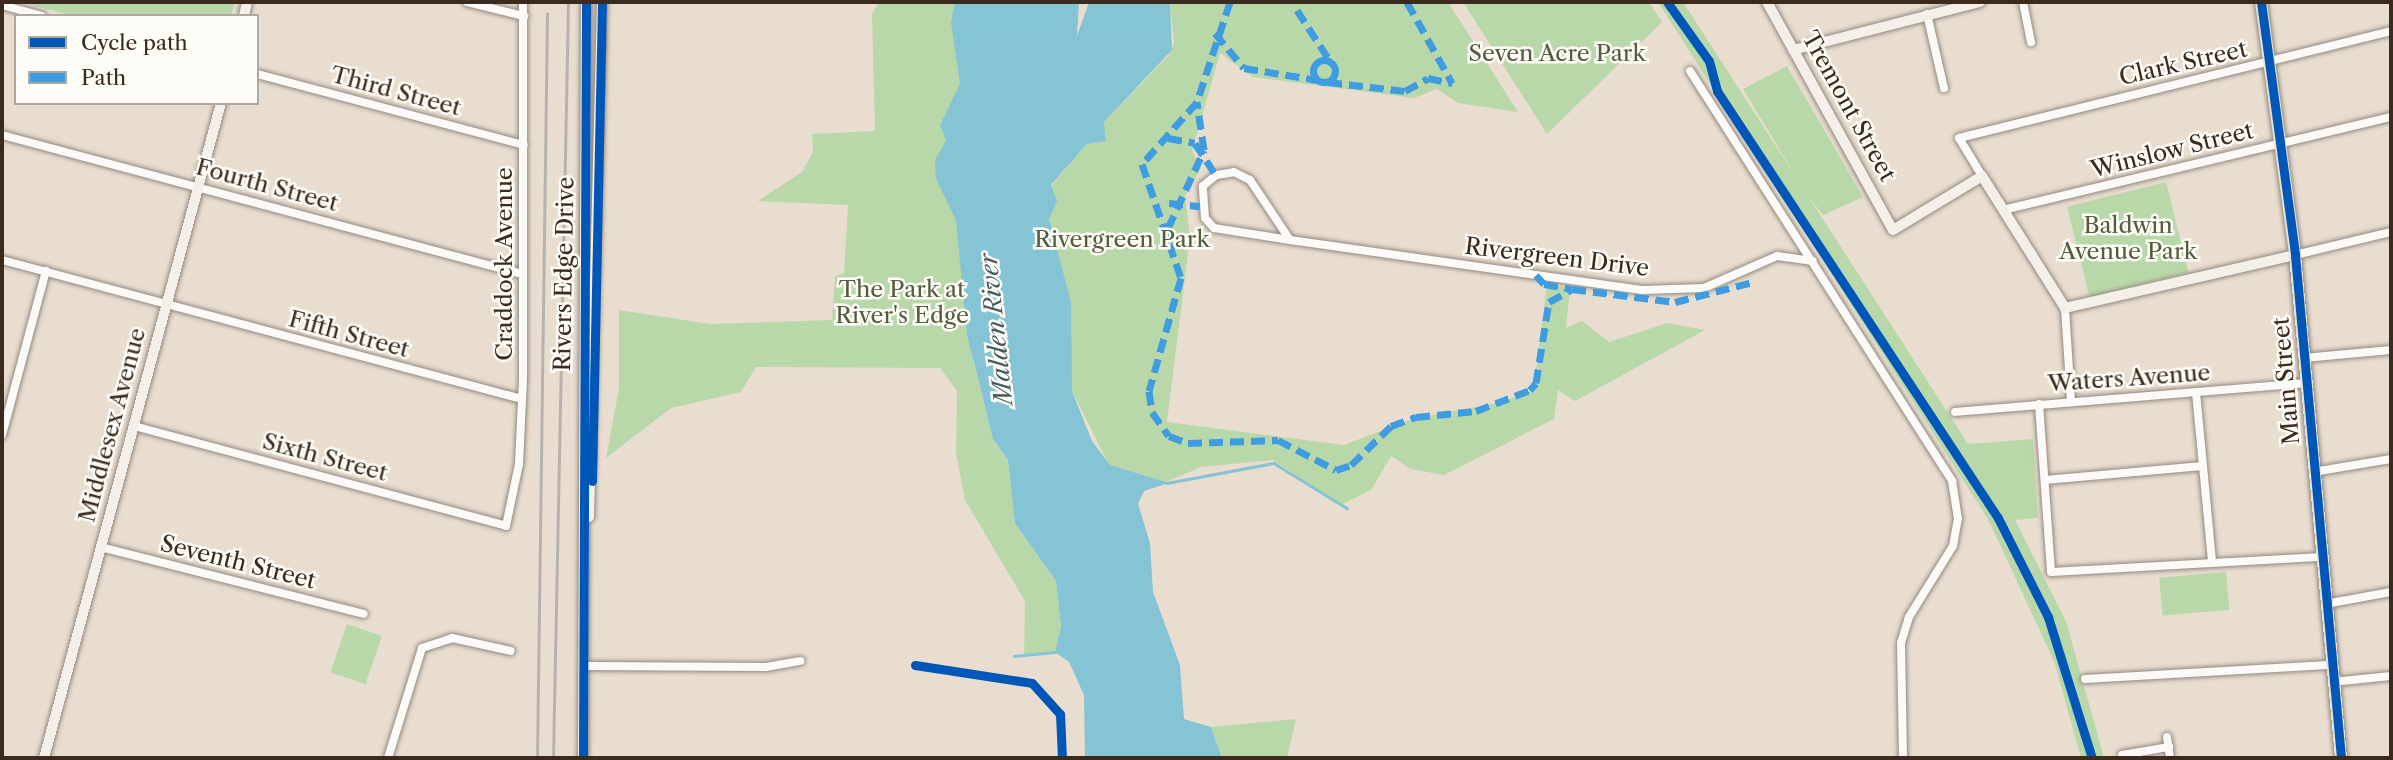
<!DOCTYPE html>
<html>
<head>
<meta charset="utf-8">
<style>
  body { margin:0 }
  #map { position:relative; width:2393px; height:760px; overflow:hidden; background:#e8ddce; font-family:"Libre Caslon Text",serif }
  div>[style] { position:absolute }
  .green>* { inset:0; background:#b9d8a9; transform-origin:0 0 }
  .water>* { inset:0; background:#84c4d4 }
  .stream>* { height:2.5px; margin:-1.25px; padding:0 1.25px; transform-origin:1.25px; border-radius:1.25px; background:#84c4d4 }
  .roads { filter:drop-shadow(0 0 2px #928a80) drop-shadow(0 0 2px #928a80) }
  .street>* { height:8px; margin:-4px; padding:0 4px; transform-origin:4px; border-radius:4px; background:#fcfaf8 }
  .secondary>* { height:10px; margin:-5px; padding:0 5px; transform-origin:5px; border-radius:5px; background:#f4f0e9 }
  .primary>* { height:12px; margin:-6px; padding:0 6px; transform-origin:6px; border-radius:6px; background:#e9e1d4 }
  .rail>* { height:2.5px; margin:-1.25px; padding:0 1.25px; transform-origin:1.25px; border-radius:1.25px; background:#b6b2af }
  .quiet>* { height:7px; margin-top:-3.5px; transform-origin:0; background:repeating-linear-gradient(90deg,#3f9ce0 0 14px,transparent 0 21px) }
  .quiet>.ring { margin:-3.5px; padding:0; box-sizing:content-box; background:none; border:7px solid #3f9ce0; border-radius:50% }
  .cycleway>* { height:9px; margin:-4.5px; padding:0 4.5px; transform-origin:4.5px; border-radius:4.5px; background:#0057b8 }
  span { translate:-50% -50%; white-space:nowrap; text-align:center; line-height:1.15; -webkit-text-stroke:5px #fdfcf7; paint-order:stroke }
  .park-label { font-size:23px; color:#555d3e }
  .street-label { font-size:23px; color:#3b2a1e }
  .water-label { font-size:24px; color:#465c5f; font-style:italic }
  .frame { position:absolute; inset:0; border:4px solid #3b2a1e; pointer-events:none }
  .legend { position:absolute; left:14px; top:14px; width:245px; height:91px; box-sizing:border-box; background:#fdfcf7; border:2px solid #afa8a0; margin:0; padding:9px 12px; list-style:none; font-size:21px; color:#3b2a1e }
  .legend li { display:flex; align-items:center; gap:14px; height:35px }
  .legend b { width:35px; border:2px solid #afa8a0 }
</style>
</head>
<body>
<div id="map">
  <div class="green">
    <div style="clip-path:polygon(21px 2px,235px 2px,231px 16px,73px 16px)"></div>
    <div style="clip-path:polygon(879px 2px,958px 2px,963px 85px,950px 142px,973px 361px,993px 439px,1008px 460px,1015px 523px,1056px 581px,1061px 627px,1055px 652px,1024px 656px,1025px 601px,965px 500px,956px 453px,957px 391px,940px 368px,756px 367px,741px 392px,671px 408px,606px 458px,619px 388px,619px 310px,710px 324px,832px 320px,835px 276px,844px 273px,848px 205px,758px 201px,802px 172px,813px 152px,812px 134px,875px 131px,872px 14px)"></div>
    <div style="clip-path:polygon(1170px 2px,1448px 2px,1518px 112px,1458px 103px,1437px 89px,1414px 98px,1253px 77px,1220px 53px,1192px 151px,1201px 168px,1185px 196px,1190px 238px,1167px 422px,1344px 445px,1412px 419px,1506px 401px,1534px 388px,1547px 285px,1570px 288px,1566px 328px,1582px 321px,1609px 342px,1667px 323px,1705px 330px,1575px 401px,1558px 390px,1554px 419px,1444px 475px,1411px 469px,1391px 456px,1371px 490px,1341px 505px,1273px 460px,1201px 467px,1166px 482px,1109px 465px,1072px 391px,1069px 313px,1053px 254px,1046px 192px,1087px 144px,1106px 141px,1104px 122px,1168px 56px,1174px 43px)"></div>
    <div style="clip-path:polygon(1463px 2px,1649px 2px,1662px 22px,1547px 134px)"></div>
    <div style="clip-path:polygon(1658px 2px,1683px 2px,1798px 180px,1743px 89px,1787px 66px,1863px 197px,1823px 215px,1808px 196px,1968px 444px,2033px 439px,2038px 518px,2015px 520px,2066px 621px,2104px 758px,2081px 758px,2054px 661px,1988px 519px)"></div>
    <div style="left:2166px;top:182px;width:93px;height:102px;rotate:76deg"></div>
    <div style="left:2226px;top:572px;width:38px;height:67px;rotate:85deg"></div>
    <div style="left:347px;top:624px;width:37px;height:51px;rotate:19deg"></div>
    <div style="clip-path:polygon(1296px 719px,1287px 758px,1222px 758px,1211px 727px)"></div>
  </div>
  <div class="water">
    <div style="clip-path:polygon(955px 2px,1079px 2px,1077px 36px,1089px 2px,1170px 2px,1172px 50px,1104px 122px,1106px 141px,1087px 144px,1051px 185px,1057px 201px,1049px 219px,1071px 302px,1072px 391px,1092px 441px,1110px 465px,1169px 483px,1144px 491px,1138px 504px,1150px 543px,1153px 592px,1180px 665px,1184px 719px,1211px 727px,1222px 758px,1085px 758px,1084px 695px,1069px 662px,1055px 652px,1061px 627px,1056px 581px,1015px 523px,1008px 460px,993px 439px,967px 335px,956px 220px,936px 179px,935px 160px,946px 141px,940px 125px,960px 84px,951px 22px)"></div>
  </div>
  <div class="stream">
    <div style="left:1167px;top:483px;width:109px;rotate:-10.6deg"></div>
    <div style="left:1274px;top:463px;width:86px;rotate:31.7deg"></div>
    <div style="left:1014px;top:656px;width:41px;rotate:-5.6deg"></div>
  </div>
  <div class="roads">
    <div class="street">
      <div style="left:467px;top:2px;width:59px;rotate:13.8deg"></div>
      <div style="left:2023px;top:2px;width:41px;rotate:78.7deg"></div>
      <div style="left:2px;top:5px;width:41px;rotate:15.4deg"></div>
      <div style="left:1927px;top:14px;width:76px;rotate:77.1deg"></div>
      <div style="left:1690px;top:71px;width:487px;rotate:57.4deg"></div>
      <div style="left:1952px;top:481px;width:37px;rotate:81deg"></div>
      <div style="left:1958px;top:518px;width:28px;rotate:100deg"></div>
      <div style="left:1953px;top:546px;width:84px;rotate:121.8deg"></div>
      <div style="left:1909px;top:617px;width:27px;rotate:107deg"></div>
      <div style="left:1901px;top:643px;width:115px;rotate:89deg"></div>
      <div style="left:257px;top:74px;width:276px;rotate:14.9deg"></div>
      <div style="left:2px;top:135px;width:538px;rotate:14.97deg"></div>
      <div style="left:1234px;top:172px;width:18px;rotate:27deg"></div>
      <div style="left:1250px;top:180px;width:72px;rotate:56.3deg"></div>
      <div style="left:1290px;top:240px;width:77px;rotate:-171deg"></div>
      <div style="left:1214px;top:228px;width:13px;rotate:-132deg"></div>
      <div style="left:1205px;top:218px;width:32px;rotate:-94deg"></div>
      <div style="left:1203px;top:186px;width:17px;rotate:-40deg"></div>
      <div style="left:1216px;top:175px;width:18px;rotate:-9deg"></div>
      <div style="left:1982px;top:176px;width:44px;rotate:-121.2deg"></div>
      <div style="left:1959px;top:138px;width:445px;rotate:-13.9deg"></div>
      <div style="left:2003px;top:210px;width:399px;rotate:-13.5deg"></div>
      <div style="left:1290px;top:240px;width:357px;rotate:8.1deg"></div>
      <div style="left:1643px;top:290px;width:61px;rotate:-1.9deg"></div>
      <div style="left:1704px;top:288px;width:80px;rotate:-23.7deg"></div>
      <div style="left:1777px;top:256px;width:36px;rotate:8deg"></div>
      <div style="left:2295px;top:255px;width:99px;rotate:-13.5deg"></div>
      <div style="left:2px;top:260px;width:538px;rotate:14.97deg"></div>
      <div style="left:2065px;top:308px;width:93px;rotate:86.3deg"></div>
      <div style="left:2304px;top:358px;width:87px;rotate:-5.3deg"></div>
      <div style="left:2196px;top:392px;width:171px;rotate:84.6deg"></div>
      <div style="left:2039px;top:404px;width:168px;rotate:85.9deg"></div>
      <div style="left:2051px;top:572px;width:267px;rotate:-3.2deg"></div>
      <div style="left:1955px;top:412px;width:352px;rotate:-4.7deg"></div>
      <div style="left:134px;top:426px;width:385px;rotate:15deg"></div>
      <div style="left:506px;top:526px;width:63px;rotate:-78.2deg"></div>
      <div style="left:519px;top:464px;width:85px;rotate:-87.3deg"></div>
      <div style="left:523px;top:379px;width:377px;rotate:-90deg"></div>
      <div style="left:2px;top:435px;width:170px;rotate:-75deg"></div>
      <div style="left:2313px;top:472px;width:79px;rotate:-9.5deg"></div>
      <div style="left:2045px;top:480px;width:158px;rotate:-5.1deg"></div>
      <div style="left:101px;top:547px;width:271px;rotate:14.3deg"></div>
      <div style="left:2325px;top:604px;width:67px;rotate:-10.3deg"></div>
      <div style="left:585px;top:666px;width:181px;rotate:0.3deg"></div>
      <div style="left:766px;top:667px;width:35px;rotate:-10deg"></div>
      <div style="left:2085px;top:679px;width:243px;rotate:-3.3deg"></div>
      <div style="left:2332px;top:682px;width:59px;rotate:-5.8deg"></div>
      <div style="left:2167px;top:737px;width:21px;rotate:82deg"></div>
      <div style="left:2122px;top:755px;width:48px;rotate:-9.7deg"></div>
      <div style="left:388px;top:758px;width:115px;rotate:-72.8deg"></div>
      <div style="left:422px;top:648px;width:32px;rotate:-18deg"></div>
      <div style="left:452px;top:638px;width:60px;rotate:12.4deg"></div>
    </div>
    <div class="secondary">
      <div style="left:1767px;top:2px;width:260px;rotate:61.1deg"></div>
      <div style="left:1893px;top:230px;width:104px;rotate:-31.2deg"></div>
      <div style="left:1982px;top:176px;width:156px;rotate:57.8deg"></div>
      <div style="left:2065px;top:308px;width:236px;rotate:-13deg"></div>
      <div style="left:244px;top:16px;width:14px;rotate:-78deg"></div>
      <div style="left:1793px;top:50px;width:193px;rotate:-14.4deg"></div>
      <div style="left:589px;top:517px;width:515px;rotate:-88.55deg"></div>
      <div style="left:44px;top:758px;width:678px;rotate:-74.88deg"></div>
      <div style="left:583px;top:758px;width:756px;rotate:-89.77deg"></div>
    </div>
    <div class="primary">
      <div style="left:2261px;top:2px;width:255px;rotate:82.3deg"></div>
      <div style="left:2295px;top:255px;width:505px;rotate:84.77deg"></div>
    </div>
  </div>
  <div class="rail">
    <div style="left:537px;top:758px;width:744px;rotate:-89.23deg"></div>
    <div style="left:553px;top:758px;width:756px;rotate:-88.86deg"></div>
  </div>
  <div class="quiet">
    <div style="left:1230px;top:2px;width:105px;rotate:108.3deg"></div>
    <div style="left:1197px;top:102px;width:83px;rotate:131.6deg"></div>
    <div style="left:1142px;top:164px;width:120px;rotate:71.1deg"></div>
    <div style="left:1181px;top:278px;width:117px;rotate:105.8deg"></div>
    <div style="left:1149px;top:391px;width:21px;rotate:82deg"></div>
    <div style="left:1152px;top:412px;width:29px;rotate:55deg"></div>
    <div style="left:1169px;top:436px;width:20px;rotate:20deg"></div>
    <div style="left:1188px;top:443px;width:90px;rotate:-1.9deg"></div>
    <div style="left:1278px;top:440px;width:65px;rotate:27.3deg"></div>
    <div style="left:1336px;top:470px;width:16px;rotate:-18deg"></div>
    <div style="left:1351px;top:465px;width:56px;rotate:-44.3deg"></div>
    <div style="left:1391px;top:426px;width:27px;rotate:-20deg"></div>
    <div style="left:1416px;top:417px;width:60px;rotate:-5.7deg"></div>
    <div style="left:1476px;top:411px;width:58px;rotate:-21.3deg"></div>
    <div style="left:1530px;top:390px;width:9px;rotate:-49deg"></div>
    <div style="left:1536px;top:383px;width:82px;rotate:-80.9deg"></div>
    <div style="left:1549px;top:302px;width:26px;rotate:-29deg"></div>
    <div style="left:1407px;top:2px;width:93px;rotate:60.9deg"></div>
    <div style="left:1297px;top:10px;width:61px;rotate:57.1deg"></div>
    <div style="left:1215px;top:33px;width:45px;rotate:50.4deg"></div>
    <div style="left:1244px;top:68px;width:75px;rotate:9.2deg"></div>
    <div class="ring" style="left:1313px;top:60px;width:15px;height:15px"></div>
    <div style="left:1328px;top:82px;width:78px;rotate:6.7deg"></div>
    <div style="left:1405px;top:91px;width:26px;rotate:-29deg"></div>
    <div style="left:1428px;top:78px;width:25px;rotate:12deg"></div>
    <div style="left:1168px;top:138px;width:27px;rotate:10deg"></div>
    <div style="left:1195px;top:143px;width:38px;rotate:57deg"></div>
    <div style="left:1169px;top:203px;width:31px;rotate:6deg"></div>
    <div style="left:1168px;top:228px;width:86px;rotate:-65.2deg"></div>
    <div style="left:1204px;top:150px;width:49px;rotate:-98.3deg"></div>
    <div style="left:1536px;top:275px;width:12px;rotate:48deg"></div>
    <div style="left:1544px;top:284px;width:28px;rotate:10deg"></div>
    <div style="left:1572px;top:289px;width:104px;rotate:7.2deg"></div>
    <div style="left:1675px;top:302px;width:81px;rotate:-14.4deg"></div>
  </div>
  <div class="cycleway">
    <div style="left:1667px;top:2px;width:72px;rotate:54.6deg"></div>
    <div style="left:1709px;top:61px;width:31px;rotate:75deg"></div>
    <div style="left:1717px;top:91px;width:511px;rotate:56.65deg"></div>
    <div style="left:1998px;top:518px;width:111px;rotate:63.2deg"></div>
    <div style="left:2048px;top:617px;width:148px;rotate:72.7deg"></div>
    <div style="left:2261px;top:2px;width:255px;rotate:82.3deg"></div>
    <div style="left:2295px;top:255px;width:505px;rotate:84.77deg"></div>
    <div style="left:592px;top:481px;width:479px;rotate:-88.8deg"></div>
    <div style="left:915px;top:665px;width:118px;rotate:8.7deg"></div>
    <div style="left:1032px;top:683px;width:42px;rotate:47.9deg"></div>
    <div style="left:1060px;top:714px;width:44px;rotate:87.4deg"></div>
    <div style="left:583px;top:758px;width:756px;rotate:-89.77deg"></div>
  </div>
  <div class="park-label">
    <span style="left:1557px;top:53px">Seven Acre Park</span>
    <span style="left:2128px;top:238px">Baldwin<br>Avenue Park</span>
    <span style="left:1122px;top:239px">Rivergreen Park</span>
    <span style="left:902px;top:302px">The Park at<br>River's Edge</span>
  </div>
  <div class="street-label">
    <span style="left:2183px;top:63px;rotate:-13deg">Clark Street</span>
    <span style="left:396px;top:91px;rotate:15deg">Third Street</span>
    <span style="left:1849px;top:106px;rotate:61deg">Tremont Street</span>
    <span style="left:2172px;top:150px;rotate:-14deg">Winslow Street</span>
    <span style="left:267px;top:185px;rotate:15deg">Fourth Street</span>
    <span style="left:1557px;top:257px;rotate:7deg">Rivergreen Drive</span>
    <span style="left:504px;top:264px;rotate:-90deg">Craddock Avenue</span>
    <span style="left:564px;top:274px;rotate:-89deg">Rivers Edge Drive</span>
    <span style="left:349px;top:334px;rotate:15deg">Fifth Street</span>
    <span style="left:2129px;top:378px;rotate:-4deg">Waters Avenue</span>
    <span style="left:2286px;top:381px;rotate:-95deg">Main Street</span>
    <span style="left:112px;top:425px;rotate:-75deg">Middlesex Avenue</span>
    <span style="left:325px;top:457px;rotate:15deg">Sixth Street</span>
    <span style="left:238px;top:562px;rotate:14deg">Seventh Street</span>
  </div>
  <div class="water-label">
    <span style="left:996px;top:329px;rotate:-96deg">Malden River</span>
  </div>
  <div class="frame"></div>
  <ul class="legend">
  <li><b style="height:9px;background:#0057b8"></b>Cycle path</li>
  <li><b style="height:9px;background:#3f9ce0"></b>Path</li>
  </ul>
</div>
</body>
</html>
